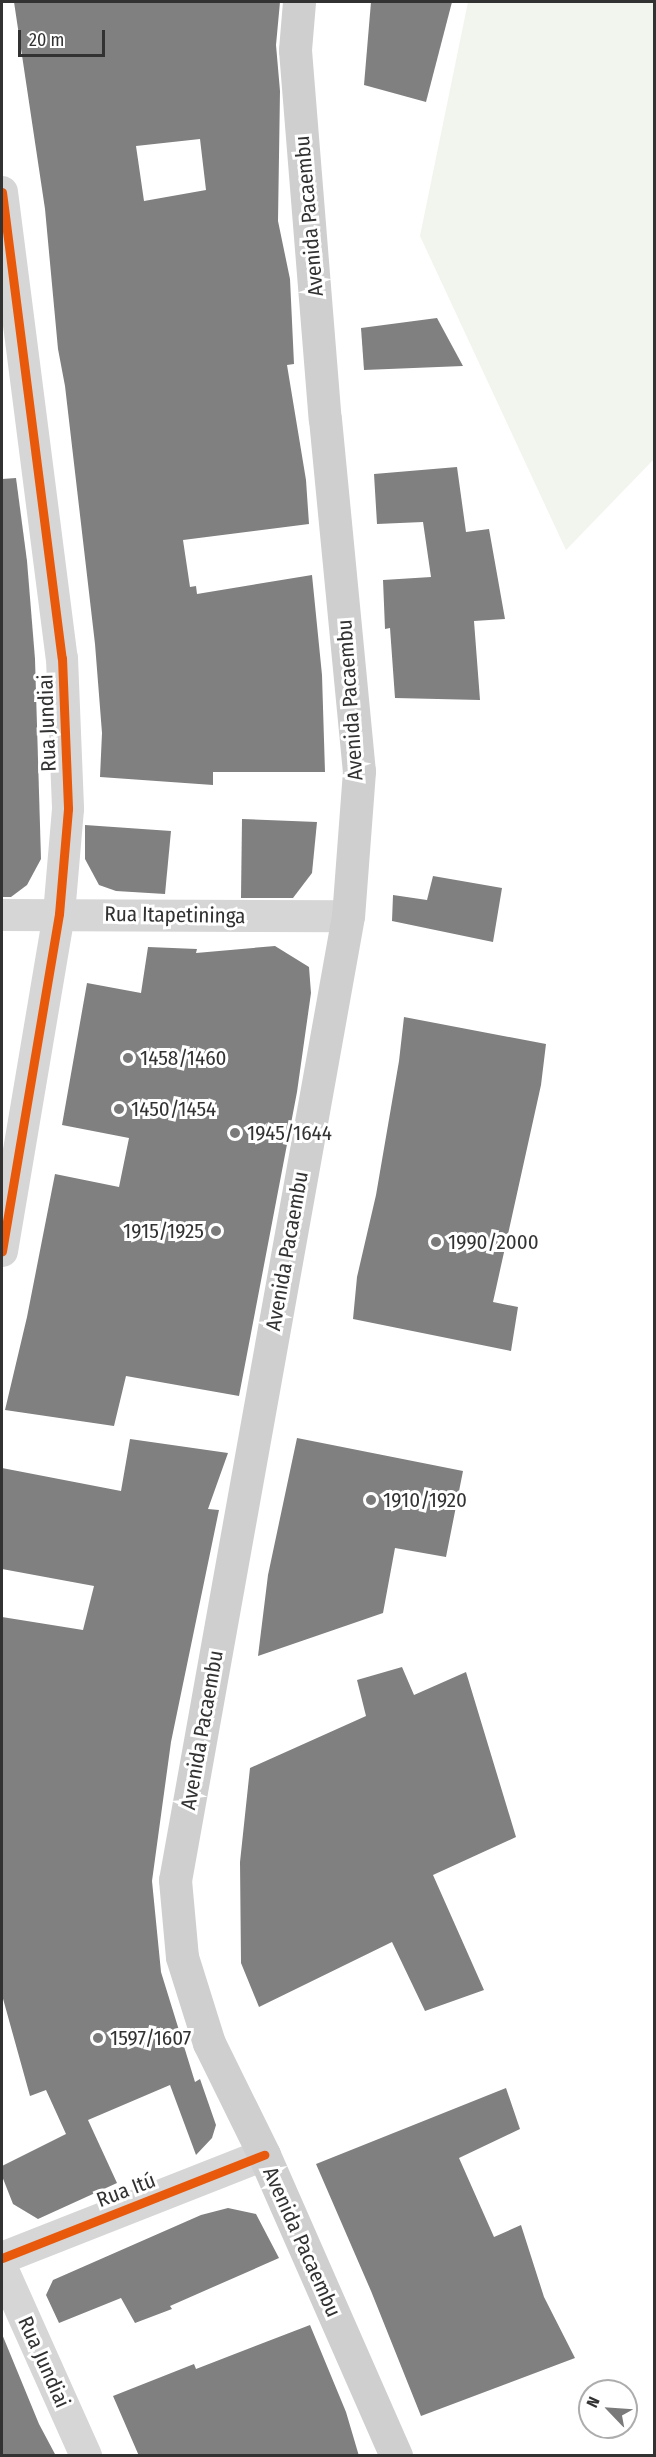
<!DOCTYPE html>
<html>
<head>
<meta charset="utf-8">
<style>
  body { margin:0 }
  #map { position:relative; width:656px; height:2457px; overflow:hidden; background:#fff; font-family:"Fira Sans Condensed",sans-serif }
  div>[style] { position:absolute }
  .green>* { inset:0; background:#f1f5ed }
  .building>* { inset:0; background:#808080 }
  .street>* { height:32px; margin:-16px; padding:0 16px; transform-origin:16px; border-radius:16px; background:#d6d6d6 }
  .secondary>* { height:33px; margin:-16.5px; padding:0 16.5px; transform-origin:16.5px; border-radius:16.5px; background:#cfcfcf }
  .cycleway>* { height:9px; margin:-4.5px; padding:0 4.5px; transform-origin:4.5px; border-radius:4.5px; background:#e8590c }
  .dots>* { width:16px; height:16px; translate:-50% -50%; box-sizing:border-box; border:3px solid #fff; border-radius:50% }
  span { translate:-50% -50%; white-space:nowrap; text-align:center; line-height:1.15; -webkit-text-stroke:6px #fff; paint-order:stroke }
  .street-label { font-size:21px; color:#323232 }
  .poi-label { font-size:21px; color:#323232 }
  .left { translate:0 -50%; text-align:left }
  .right { translate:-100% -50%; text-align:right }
  .frame { position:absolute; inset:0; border:3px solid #323232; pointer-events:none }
  .north { position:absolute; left:578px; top:2379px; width:60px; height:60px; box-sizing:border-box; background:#fff; border:2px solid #adadad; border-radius:50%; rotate:295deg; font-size:16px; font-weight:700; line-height:24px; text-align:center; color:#323232 }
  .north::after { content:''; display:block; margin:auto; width:21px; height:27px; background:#7a7a7a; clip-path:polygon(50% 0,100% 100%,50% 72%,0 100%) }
  .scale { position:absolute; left:18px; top:30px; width:87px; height:27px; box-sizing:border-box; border:3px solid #323232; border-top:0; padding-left:8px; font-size:18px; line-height:21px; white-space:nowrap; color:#323232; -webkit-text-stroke:4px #fff; paint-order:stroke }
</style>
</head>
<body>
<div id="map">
  <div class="green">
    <div style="clip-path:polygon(468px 2px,654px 2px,654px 459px,566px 550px,420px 236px)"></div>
  </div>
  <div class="building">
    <div style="clip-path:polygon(evenodd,14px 2px,280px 2px,276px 45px,280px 91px,278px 221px,290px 279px,294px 364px,287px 365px,306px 480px,309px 524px,183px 540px,190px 587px,196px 586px,197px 594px,312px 575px,322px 675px,325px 772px,213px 772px,213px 785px,100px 777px,102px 733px,95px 644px,65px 386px,58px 349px,45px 209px,14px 2px,200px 139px,206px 190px,144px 201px,136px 146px,200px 139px)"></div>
    <div style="clip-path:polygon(371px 2px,452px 2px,426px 102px,364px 85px)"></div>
    <div style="clip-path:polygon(437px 318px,463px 366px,364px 370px,361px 328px)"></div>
    <div style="clip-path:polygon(457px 467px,466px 532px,489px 529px,505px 619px,474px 621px,480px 700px,395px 698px,390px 628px,385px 629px,383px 580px,431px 577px,423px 522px,377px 524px,374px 474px)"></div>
    <div style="clip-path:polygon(16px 478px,27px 561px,35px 659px,41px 859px,27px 885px,11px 897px,2px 897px,2px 479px)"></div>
    <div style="clip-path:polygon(242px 819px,317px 822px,312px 873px,293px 898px,241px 898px)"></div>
    <div style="clip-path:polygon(85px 825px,171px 831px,165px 894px,116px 891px,99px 885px,85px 859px)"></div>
    <div style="clip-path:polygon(433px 876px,502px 888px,493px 942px,392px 921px,393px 895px,427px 900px)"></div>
    <div style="clip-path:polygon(275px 946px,309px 967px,311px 993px,297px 1092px,239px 1396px,126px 1376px,114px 1426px,5px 1410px,27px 1317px,55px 1174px,119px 1187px,129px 1138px,62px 1125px,87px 983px,141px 993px,148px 947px,197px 949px,196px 953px)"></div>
    <div style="clip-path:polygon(404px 1017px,546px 1044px,541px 1085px,493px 1302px,518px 1307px,511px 1351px,353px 1319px,357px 1277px,376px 1195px,399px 1061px)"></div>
    <div style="clip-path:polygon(297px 1438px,463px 1471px,446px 1557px,395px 1548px,383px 1613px,258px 1656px,268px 1575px)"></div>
    <div style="clip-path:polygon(130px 1439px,228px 1453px,208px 1509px,219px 1510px,171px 1742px,152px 1881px,161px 1972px,195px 2082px,200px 2079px,216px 2125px,212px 2138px,196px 2155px,170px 2085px,88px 2120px,117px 2183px,38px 2219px,13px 2204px,2px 2176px,2px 2166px,66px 2134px,46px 2090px,30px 2096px,2px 1995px,2px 1617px,83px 1630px,94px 1586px,2px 1569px,2px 1468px,121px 1491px)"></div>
    <div style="clip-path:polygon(402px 1667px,414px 1695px,466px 1672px,516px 1837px,433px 1875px,484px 1990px,425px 2011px,392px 1942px,259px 2007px,241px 1963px,240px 1862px,250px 1768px,366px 1716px,357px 1680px)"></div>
    <div style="clip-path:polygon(506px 2088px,520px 2129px,459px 2158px,494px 2237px,521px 2225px,544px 2297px,575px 2358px,421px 2416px,371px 2291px,316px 2164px)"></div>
    <div style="clip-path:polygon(228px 2208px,256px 2214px,279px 2258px,170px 2306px,172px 2309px,135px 2323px,121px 2298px,59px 2323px,46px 2295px,53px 2280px,201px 2215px)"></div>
    <div style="clip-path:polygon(310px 2325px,346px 2412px,359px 2456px,139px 2456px,113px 2396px,194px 2364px,196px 2369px)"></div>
    <div style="clip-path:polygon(2px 2334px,39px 2424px,56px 2456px,2px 2456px)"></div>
  </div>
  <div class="street">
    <div style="left:2px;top:192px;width:470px;rotate:82.7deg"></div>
    <div style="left:62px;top:658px;width:151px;rotate:87.7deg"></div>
    <div style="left:68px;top:809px;width:105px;rotate:94.9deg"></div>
    <div style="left:59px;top:914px;width:342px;rotate:99.6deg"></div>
    <div style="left:2px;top:915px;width:346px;rotate:0.2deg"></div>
    <div style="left:2px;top:2258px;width:282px;rotate:-21.5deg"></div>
    <div style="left:2px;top:2268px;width:206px;rotate:65.9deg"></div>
  </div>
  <div class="secondary">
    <div style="left:299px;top:2px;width:48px;rotate:94.8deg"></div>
    <div style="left:295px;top:50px;width:370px;rotate:85.4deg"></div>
    <div style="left:325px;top:419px;width:354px;rotate:84.5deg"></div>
    <div style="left:359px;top:771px;width:145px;rotate:94.3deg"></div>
    <div style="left:348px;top:916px;width:979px;rotate:100.17deg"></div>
    <div style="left:175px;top:1880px;width:77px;rotate:84.8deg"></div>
    <div style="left:182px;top:1957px;width:90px;rotate:72.6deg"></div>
    <div style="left:209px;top:2043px;width:125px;rotate:63.8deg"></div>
    <div style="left:264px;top:2155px;width:329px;rotate:66.3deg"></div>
  </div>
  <div class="cycleway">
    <div style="left:2px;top:192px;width:470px;rotate:82.7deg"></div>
    <div style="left:62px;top:658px;width:151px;rotate:87.7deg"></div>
    <div style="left:68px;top:809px;width:105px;rotate:94.9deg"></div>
    <div style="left:59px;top:914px;width:342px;rotate:99.6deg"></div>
    <div style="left:2px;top:2258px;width:282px;rotate:-21.5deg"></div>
  </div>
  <div class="dots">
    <div style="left:128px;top:1058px;background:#7a7a7a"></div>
    <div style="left:119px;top:1109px;background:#7a7a7a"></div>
    <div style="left:235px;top:1133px;background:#7a7a7a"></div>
    <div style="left:216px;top:1231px;background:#7a7a7a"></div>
    <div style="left:436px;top:1242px;background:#7a7a7a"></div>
    <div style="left:371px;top:1500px;background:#7a7a7a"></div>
    <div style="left:98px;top:2038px;background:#7a7a7a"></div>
  </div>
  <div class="street-label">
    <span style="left:309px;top:216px;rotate:-95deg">Avenida Pacaembu</span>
    <span style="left:350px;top:700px;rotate:-94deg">Avenida Pacaembu</span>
    <span style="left:47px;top:723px;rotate:-92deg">Rua Jundiai</span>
    <span style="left:175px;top:915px;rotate:1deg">Rua Itapetininga</span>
    <span style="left:287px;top:1251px;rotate:-80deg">Avenida Pacaembu</span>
    <span style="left:202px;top:1730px;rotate:-80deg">Avenida Pacaembu</span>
    <span style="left:126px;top:2190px;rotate:-21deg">Rua Itú</span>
    <span style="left:302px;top:2242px;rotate:66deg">Avenida Pacaembu</span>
    <span style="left:44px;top:2362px;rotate:66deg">Rua Jundiai</span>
  </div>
  <div class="poi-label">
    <span class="left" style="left:140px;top:1058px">1458/1460</span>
    <span class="left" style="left:131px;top:1109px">1450/1454</span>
    <span class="left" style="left:247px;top:1133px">1945/1644</span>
    <span class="right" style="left:204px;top:1231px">1915/1925</span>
    <span class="left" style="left:448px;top:1242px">1990/2000</span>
    <span class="left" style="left:383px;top:1500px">1910/1920</span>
    <span class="left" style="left:110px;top:2038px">1597/1607</span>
  </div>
  <div class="frame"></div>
  <div class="north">N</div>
  <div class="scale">20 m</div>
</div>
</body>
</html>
